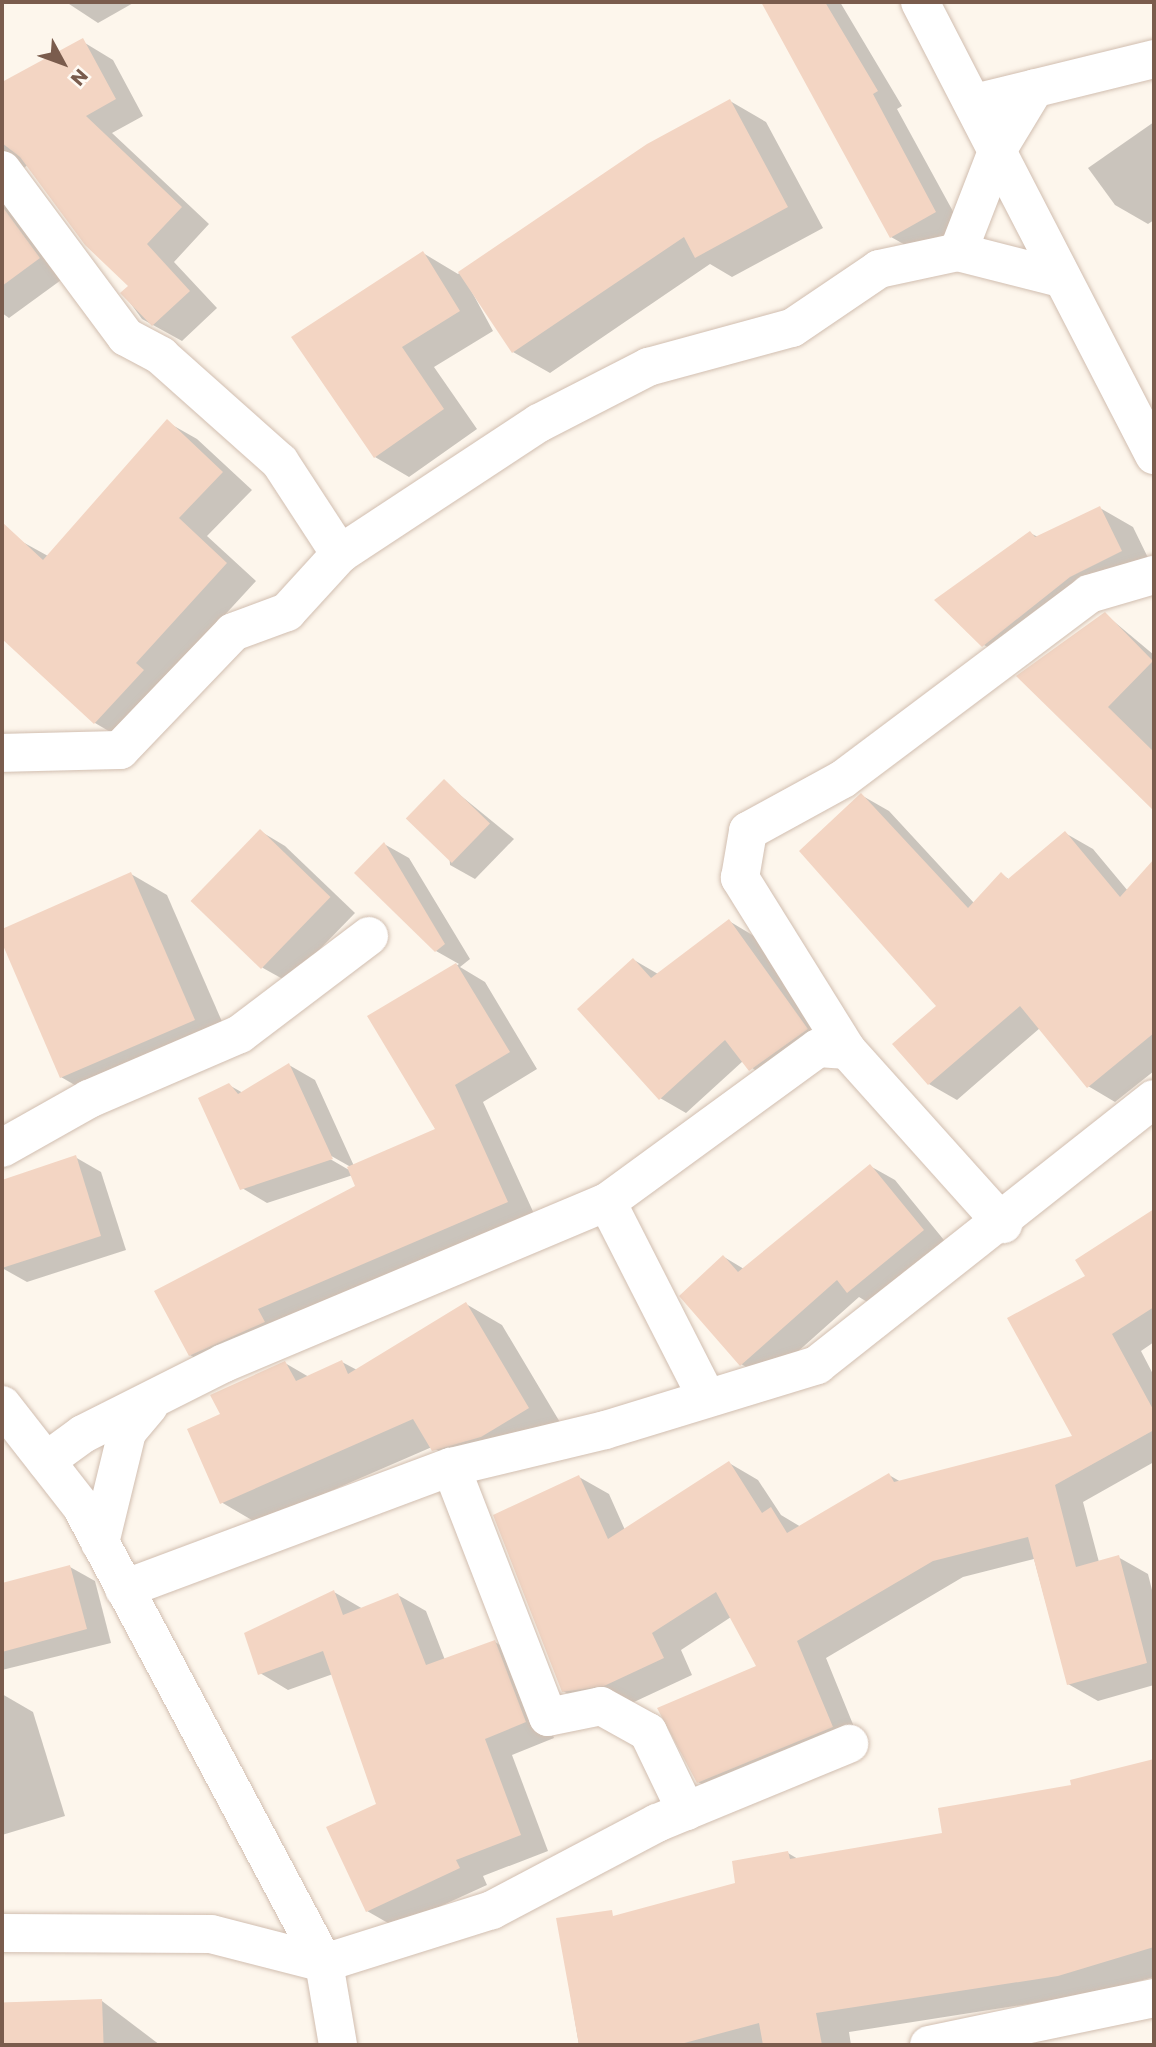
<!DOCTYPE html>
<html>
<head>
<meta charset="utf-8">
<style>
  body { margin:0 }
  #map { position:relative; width:1156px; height:2047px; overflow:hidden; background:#fdf6ec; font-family:Poppins,sans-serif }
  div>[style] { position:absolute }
  .shadow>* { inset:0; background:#0003 }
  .building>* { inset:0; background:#f3d5c3; transform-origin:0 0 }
  .roads { filter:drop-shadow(0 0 2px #d1beb0) drop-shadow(0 0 2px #d1beb0) }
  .street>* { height:38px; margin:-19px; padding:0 19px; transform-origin:19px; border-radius:19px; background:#fff }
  span { translate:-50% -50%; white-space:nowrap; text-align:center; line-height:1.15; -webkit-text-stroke:6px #fffaf3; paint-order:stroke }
  .frame { position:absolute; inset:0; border:4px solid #7a5c4d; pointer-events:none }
  .north { position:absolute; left:28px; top:28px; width:70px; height:70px; -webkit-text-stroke:5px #fffaf3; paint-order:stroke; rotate:131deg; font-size:19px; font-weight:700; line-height:28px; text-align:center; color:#7a5c4d }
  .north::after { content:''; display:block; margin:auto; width:24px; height:32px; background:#7a5c4d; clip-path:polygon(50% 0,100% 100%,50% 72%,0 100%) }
</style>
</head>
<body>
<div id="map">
  <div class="shadow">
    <div style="clip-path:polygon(66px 2px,135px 2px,98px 23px)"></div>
    <div style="clip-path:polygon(783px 2px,840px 2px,902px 106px,897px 109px,961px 226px,916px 251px,891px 237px,768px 11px)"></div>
    <div style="clip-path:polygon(85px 43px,113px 60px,143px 116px,112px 133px,209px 224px,174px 262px,217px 308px,182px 341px,142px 319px,123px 293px,130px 286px,28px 165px,10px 177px,68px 275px,9px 318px,2px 313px,2px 84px)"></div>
    <div style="clip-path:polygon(730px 101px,766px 122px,823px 228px,732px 277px,710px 264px,550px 373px,513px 352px,466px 281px,493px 331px,434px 367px,477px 429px,409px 477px,375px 457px,423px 253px,458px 274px,648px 146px)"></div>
    <div style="clip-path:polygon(1154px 122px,1154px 220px,1148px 224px,1115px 205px,1088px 168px)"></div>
    <div style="clip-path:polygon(167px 422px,197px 439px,252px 490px,207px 536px,256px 581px,164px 681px,124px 740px,95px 723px,2px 636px,2px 558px,19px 540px,48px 556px)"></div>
    <div style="clip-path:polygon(1100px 508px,1133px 527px,1154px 570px,1017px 664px,984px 645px,1030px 533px,1038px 537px)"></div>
    <div style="clip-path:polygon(1105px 614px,1154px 655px,1151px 797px,1018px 677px)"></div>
    <div style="clip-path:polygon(444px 782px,514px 839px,475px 879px,450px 865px)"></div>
    <div style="clip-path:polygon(861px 795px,889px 811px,974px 903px,1001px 874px,1010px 880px,1065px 833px,1093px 849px,1128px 891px,1154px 862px,1154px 1071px,1115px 1102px,1088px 1086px,1040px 1028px,957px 1100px,929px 1084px,939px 1006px)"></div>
    <div style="clip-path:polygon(260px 831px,285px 846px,355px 913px,288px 982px,263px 968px,193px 900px)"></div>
    <div style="clip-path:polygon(evenodd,384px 844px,409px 858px,470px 959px,460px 967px,485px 982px,537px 1069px,483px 1102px,536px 1218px,219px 1372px,190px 1355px,358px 1187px,353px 1175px,267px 1203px,242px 1188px,229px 1085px,243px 1093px,289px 1065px,315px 1080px,354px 1166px,437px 1130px,370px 1017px,459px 964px,436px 951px,384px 844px,326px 1153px,349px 1166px,349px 1170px,325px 1156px,326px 1153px)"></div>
    <div style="clip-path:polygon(131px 874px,167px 895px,230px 1040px,97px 1098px,61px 1077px,2px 931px)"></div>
    <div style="clip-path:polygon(729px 921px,754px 936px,832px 1044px,775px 1085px,743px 1061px,686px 1113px,660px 1098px,634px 960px,658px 974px)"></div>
    <div style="clip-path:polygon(75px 1157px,101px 1172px,126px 1250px,27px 1282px,2px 1268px,2px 1182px)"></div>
    <div style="clip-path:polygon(870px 1166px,895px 1180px,948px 1245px,874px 1306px,859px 1297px,767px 1379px,741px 1364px,724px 1257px,744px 1269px)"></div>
    <div style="clip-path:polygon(1154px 1211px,1154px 1342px,1141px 1351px,1154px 1376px,1154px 1462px,1083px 1502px,1099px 1562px,1118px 1557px,1148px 1574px,1154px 1598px,1154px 1685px,1098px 1701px,1068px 1684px,1034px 1559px,963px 1577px,826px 1658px,861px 1744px,728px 1799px,698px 1782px,758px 1667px,731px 1617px,681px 1650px,692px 1675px,634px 1702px,593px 1708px,563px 1691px,579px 1477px,609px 1494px,625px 1530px,729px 1463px,758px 1480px,781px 1515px,801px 1527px,889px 1475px,901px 1482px,1074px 1437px,1087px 1276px,1078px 1260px)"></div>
    <div style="clip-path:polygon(466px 1304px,502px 1325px,564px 1429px,470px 1470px,432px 1447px,257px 1523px,221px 1502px,223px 1415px,285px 1363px,309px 1377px,342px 1362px,357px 1370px)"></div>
    <div style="clip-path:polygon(70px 1567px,95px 1581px,111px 1643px,2px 1670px,2px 1585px)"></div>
    <div style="clip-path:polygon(334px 1592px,363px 1609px,398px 1595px,426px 1611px,445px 1660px,495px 1642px,523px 1659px,554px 1738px,512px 1755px,548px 1851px,483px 1876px,487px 1885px,395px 1927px,367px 1911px,378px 1805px,333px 1674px,288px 1690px,260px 1673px)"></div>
    <div style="clip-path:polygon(2px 1694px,33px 1712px,65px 1816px,2px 1835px)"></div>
    <div style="clip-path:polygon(1154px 1761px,1154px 1977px,1092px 1994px,849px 2032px,851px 2045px,579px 2045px,558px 1920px,620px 1916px,737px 1884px,788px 1853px,798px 1859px,944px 1835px,1073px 1787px,1072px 1781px)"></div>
    <div style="clip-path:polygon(102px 2001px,160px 2045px,2px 2045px,2px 2003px)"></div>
  </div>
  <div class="building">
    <div style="clip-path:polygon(761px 2px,825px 2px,878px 91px,873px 94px,936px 212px,890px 238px)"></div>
    <div style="clip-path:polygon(83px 38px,116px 99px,86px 116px,182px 207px,147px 244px,190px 291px,152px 326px,120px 293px,128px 286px,85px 245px,20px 157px,2px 143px,2px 82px)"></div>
    <div style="clip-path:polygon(730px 99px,788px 207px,695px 258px,684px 237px,512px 353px,458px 272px,647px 144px)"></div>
    <div style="clip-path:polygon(2px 206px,40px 258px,2px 286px)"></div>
    <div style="clip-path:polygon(423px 251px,460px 311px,402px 347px,444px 409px,374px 458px,291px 337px)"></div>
    <div style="clip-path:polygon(167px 419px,223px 472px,179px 518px,227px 563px,136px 663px,144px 670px,94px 724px,2px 639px,2px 522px,43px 560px)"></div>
    <div style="clip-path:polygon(1100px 506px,1122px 551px,1070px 577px,982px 647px,934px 600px,1030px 531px,1035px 537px)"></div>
    <div style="clip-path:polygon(1105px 612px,1153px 661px,1108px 707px,1154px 752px,1154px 811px,1016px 676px)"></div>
    <div style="left:444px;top:779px;width:64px;height:55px;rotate:44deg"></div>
    <div style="clip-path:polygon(861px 793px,968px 908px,1001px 872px,1008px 879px,1065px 831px,1120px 897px,1154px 859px,1154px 1033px,1087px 1088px,1020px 1006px,928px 1085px,892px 1044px,936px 1006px,799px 851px)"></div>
    <div style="left:260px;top:829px;width:98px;height:100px;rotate:44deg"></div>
    <div style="clip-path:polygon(384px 842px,445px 944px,435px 952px,354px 873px)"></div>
    <div style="clip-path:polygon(131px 872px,195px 1020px,60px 1078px,2px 943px,2px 929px)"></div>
    <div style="clip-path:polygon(729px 919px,808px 1029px,749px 1071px,725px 1040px,659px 1100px,577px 1009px,633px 958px,651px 978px)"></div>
    <div style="clip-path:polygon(456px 963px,510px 1052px,455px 1085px,508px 1202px,258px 1309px,265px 1322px,189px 1356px,154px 1291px,355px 1186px,347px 1167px,435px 1129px,367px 1016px)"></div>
    <div style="clip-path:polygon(289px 1063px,333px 1159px,240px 1190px,198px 1098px,229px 1083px,238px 1094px)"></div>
    <div style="clip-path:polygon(76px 1155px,101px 1236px,2px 1268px,2px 1180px)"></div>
    <div style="clip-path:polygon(870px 1164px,924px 1230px,847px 1293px,837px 1280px,740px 1366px,679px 1296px,723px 1255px,738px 1272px)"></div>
    <div style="clip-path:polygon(1154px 1209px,1154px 1307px,1112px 1334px,1154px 1411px,1154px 1430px,1055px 1485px,1076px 1567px,1119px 1555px,1147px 1663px,1067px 1685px,1028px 1537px,933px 1561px,797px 1641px,833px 1727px,697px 1783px,657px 1708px,756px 1666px,716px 1592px,652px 1633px,664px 1658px,604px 1686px,562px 1692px,493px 1515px,579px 1475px,608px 1539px,729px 1461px,762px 1513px,771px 1507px,787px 1533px,889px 1473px,894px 1482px,1072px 1436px,1007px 1318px,1085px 1276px,1075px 1260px)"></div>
    <div style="clip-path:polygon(466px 1302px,529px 1408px,481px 1437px,432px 1451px,413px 1419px,220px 1504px,187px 1429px,220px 1414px,210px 1395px,285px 1361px,296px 1381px,342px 1360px,348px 1374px)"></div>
    <div style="clip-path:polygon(70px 1565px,87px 1629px,2px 1652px,2px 1583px)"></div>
    <div style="clip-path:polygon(334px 1590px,343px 1615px,398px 1593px,426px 1665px,495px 1640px,526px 1722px,485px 1739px,521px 1835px,456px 1860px,460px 1868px,366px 1912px,326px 1827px,376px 1804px,323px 1651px,258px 1675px,244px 1633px)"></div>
    <div style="clip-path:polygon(1154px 1759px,1154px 1947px,1058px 1976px,816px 2013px,822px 2045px,763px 2045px,759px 2023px,677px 2045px,579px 2045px,556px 1918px,612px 1910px,613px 1916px,735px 1883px,732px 1861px,788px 1851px,790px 1859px,942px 1833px,938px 1808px,1071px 1785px,1070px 1780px)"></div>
    <div style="left:102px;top:1999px;width:46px;height:100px;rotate:88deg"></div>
  </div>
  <div class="roads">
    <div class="street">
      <div style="left:920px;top:2px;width:510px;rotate:62.68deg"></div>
      <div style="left:975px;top:103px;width:184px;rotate:-13.8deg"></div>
      <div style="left:2px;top:170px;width:208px;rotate:53.4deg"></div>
      <div style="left:126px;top:337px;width:40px;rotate:28deg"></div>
      <div style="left:161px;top:356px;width:159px;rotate:41.7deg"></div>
      <div style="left:280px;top:462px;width:110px;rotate:56.9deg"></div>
      <div style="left:958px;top:252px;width:110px;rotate:-68.8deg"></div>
      <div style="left:998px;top:149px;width:71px;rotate:-58.8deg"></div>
      <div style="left:2px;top:753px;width:118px;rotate:-1.5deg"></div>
      <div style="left:120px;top:750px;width:163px;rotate:-46.2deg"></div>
      <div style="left:233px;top:632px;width:58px;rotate:-20.3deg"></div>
      <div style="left:287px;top:612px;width:79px;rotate:-47.6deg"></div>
      <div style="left:340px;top:554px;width:238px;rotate:-33.4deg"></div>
      <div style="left:539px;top:423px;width:123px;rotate:-27.2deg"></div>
      <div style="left:648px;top:367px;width:149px;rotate:-15.2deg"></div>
      <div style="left:792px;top:328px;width:105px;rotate:-34.1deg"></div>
      <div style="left:879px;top:269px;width:81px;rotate:-12.1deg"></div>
      <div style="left:958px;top:252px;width:105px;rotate:14.3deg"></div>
      <div style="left:847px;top:1050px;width:234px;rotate:48.1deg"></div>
      <div style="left:2px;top:1148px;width:100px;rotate:-29.4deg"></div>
      <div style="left:89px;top:1099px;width:164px;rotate:-23.3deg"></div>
      <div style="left:240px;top:1034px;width:162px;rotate:-37.2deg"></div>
      <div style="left:607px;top:1202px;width:220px;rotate:63deg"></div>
      <div style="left:2px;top:1405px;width:128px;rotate:52deg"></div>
      <div style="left:81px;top:1506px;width:518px;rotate:62deg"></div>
      <div style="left:324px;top:1963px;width:83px;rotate:80.3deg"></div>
      <div style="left:46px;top:1461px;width:46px;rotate:-36.1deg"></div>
      <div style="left:83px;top:1434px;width:158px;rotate:-26.7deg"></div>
      <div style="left:224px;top:1363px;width:415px;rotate:-22.8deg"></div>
      <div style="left:607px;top:1202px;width:261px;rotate:-36.1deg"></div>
      <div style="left:818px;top:1048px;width:29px;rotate:4deg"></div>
      <div style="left:847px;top:1050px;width:203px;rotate:-121.9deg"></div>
      <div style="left:740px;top:878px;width:48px;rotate:-80.3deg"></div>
      <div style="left:748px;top:831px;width:108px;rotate:-28.7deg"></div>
      <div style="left:843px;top:779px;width:308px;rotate:-36.9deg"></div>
      <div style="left:1089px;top:594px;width:68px;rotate:-16.3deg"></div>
      <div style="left:451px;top:1467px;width:268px;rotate:68.8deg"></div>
      <div style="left:548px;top:1717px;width:54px;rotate:-11.7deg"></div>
      <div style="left:601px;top:1706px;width:54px;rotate:29deg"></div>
      <div style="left:648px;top:1732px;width:88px;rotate:64.3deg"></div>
      <div style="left:100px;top:1543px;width:114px;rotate:-76.3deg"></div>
      <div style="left:127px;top:1432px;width:34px;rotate:-50deg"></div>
      <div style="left:124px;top:1589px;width:349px;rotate:-20.5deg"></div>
      <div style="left:451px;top:1467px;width:158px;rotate:-13.5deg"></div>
      <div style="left:605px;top:1430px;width:222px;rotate:-17deg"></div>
      <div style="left:817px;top:1365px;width:429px;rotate:-38.3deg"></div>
      <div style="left:2px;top:1933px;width:209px;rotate:0.3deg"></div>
      <div style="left:211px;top:1934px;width:117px;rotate:14.4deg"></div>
      <div style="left:324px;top:1963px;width:176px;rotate:-17.5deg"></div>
      <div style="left:492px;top:1910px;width:187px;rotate:-27.8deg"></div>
      <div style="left:657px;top:1823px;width:208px;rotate:-22.4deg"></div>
      <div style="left:929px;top:2045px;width:230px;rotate:-11.8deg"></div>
    </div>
  </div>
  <div class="frame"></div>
  <div class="north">N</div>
</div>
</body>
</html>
